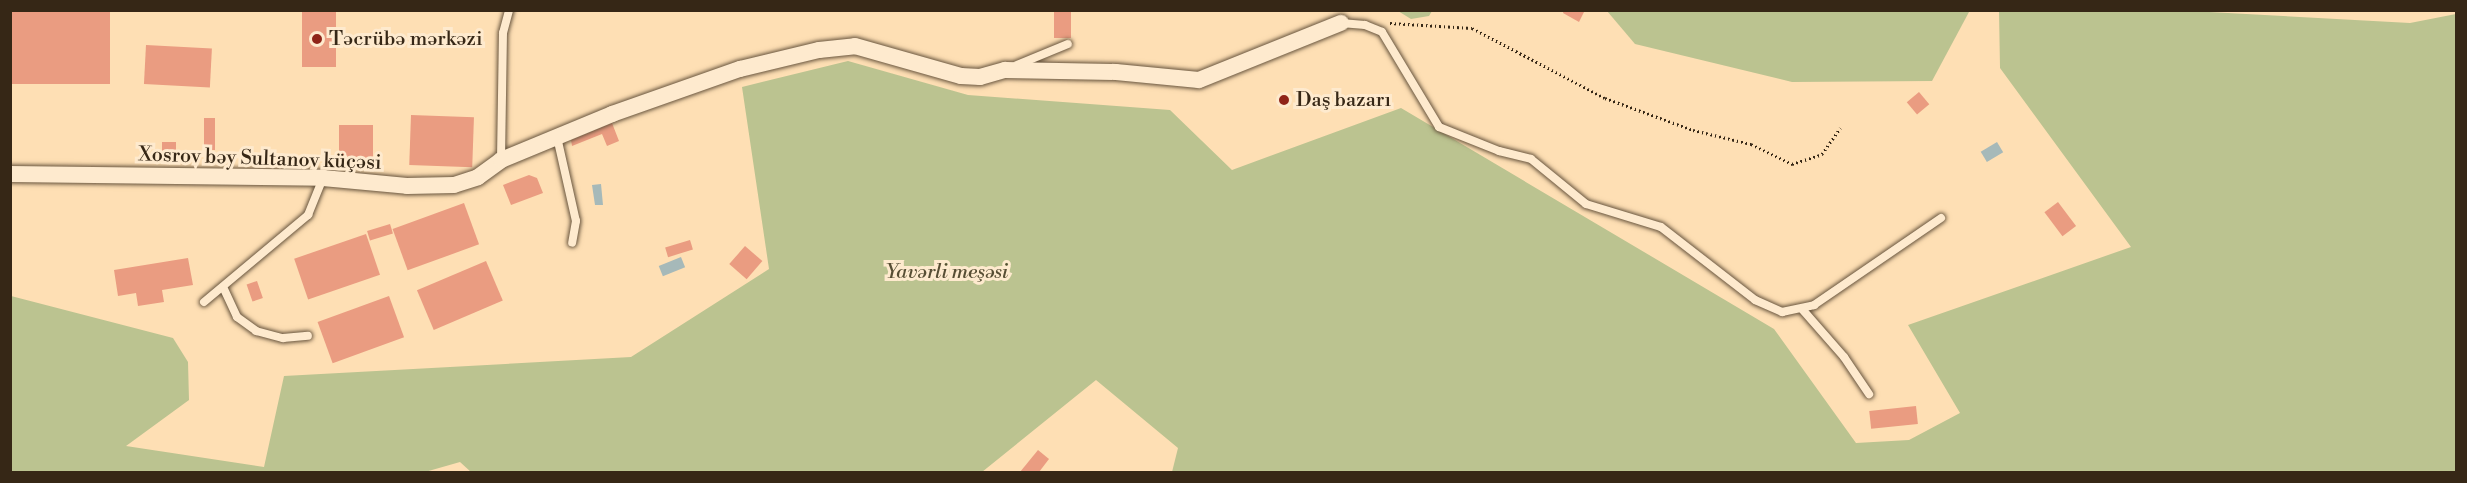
<!DOCTYPE html>
<html>
<head>
<meta charset="utf-8">
<style>
  body { margin:0 }
  #map { position:relative; width:2467px; height:483px; overflow:hidden; background:#fedfb4; font-family:"Libre Bodoni",serif }
  div>[style] { position:absolute }
  .green>* { inset:0; background:#bbc390 }
  .water>* { inset:0; background:#a6b9b9; transform-origin:0 0 }
  .building>* { inset:0; background:#ea9c81; transform-origin:0 0 }
  .path>* { height:3px; margin-top:-1.5px; transform-origin:0; background:repeating-linear-gradient(90deg,#362716 0 1.5px,transparent 0 4.5px) }
  .roads { filter:drop-shadow(0 0 2px #68553e) drop-shadow(0 0 2px #68553e) }
  .service>* { height:8px; margin:-4px; padding:0 4px; transform-origin:4px; border-radius:4px; background:#feeace }
  .minor>* { height:16px; margin:-8px; padding:0 8px; transform-origin:8px; border-radius:8px; background:#feeace }
  .dots>* { width:16px; height:16px; translate:-50% -50%; box-sizing:border-box; border:3px solid #feeace; border-radius:50% }
  span { translate:-50% -50%; white-space:nowrap; text-align:center; line-height:1.15; -webkit-text-stroke:6px #feeace; paint-order:stroke }
  .poi-label { font-size:20px; color:#362716 }
  .left { translate:0 -50%; text-align:left }
  .street-label { font-size:20px; color:#362716 }
  .park-label { font-size:20px; color:#574e34; font-style:italic }
  .frame { position:absolute; inset:0; border:12px solid #362716; pointer-events:none }
</style>
</head>
<body>
<div id="map">
  <div class="green">
    <div style="clip-path:polygon(2172px 10px,2410px 23px,2456px 14px,2456px 472px,1172px 472px,1178px 448px,1096px 380px,982px 472px,471px 472px,460px 462px,425px 472px,11px 472px,11px 296px,173px 338px,188px 362px,189px 400px,126px 446px,264px 467px,284px 376px,631px 357px,769px 269px,742px 87px,848px 61px,968px 95px,1170px 110px,1232px 170px,1401px 108px,1774px 329px,1856px 443px,1909px 440px,1960px 413px,1908px 325px,2131px 247px,2000px 68px,1999px 11px)"></div>
    <div style="clip-path:polygon(1398px 11px,1432px 11px,1429px 16px,1411px 19px)"></div>
    <div style="clip-path:polygon(1607px 11px,1969px 10px,1969px 12px,1932px 81px,1792px 82px,1635px 44px)"></div>
  </div>
  <div class="water">
    <div style="left:1997px;top:142px;width:12px;height:19px;rotate:59deg"></div>
    <div style="clip-path:polygon(601px 184px,603px 205px,595px 205px,592px 185px)"></div>
    <div style="left:681px;top:257px;width:11px;height:24px;rotate:68deg"></div>
  </div>
  <div class="building">
    <div style="left:10px;top:10px;width:100px;height:74px"></div>
    <div style="left:302px;top:10px;width:34px;height:57px"></div>
    <div style="left:1054px;top:10px;width:17px;height:28px"></div>
    <div style="clip-path:polygon(1564px 10px,1585px 10px,1579px 22px,1563px 13px)"></div>
    <div style="left:146px;top:45px;width:66px;height:39px;rotate:3deg"></div>
    <div style="left:1919px;top:92px;width:16px;height:16px;rotate:50deg"></div>
    <div style="left:411px;top:115px;width:63px;height:50px;rotate:2deg"></div>
    <div style="left:204px;top:118px;width:11px;height:32px"></div>
    <div style="clip-path:polygon(612px 123px,619px 141px,607px 146px,602px 134px,572px 146px,571px 140px)"></div>
    <div style="left:339px;top:125px;width:34px;height:43px"></div>
    <div style="left:162px;top:142px;width:14px;height:17px"></div>
    <div style="clip-path:polygon(529px 175px,537px 178px,543px 193px,511px 205px,503px 185px)"></div>
    <div style="left:2058px;top:202px;width:30px;height:17px;rotate:53deg"></div>
    <div style="left:464px;top:203px;width:44px;height:76px;rotate:70deg"></div>
    <div style="left:390px;top:224px;width:10px;height:24px;rotate:73deg"></div>
    <div style="left:366px;top:234px;width:43px;height:76px;rotate:71deg"></div>
    <div style="left:690px;top:240px;width:10px;height:26px;rotate:73deg"></div>
    <div style="left:745px;top:246px;width:23px;height:24px;rotate:41deg"></div>
    <div style="clip-path:polygon(188px 258px,193px 285px,162px 290px,164px 302px,138px 306px,136px 293px,118px 296px,114px 270px)"></div>
    <div style="left:486px;top:261px;width:43px;height:75px;rotate:67deg"></div>
    <div style="left:257px;top:281px;width:18px;height:11px;rotate:71deg"></div>
    <div style="left:389px;top:296px;width:44px;height:76px;rotate:70deg"></div>
    <div style="left:1916px;top:406px;width:18px;height:47px;rotate:84deg"></div>
    <div style="clip-path:polygon(1038px 450px,1049px 459px,1039px 472px,1020px 472px)"></div>
  </div>
  <div class="path">
    <div style="left:1390px;top:23px;width:82px;rotate:3.5deg"></div>
    <div style="left:1472px;top:28px;width:150px;rotate:27.8deg"></div>
    <div style="left:1605px;top:98px;width:94px;rotate:20deg"></div>
    <div style="left:1693px;top:130px;width:60px;rotate:13.6deg"></div>
    <div style="left:1751px;top:144px;width:46px;rotate:26deg"></div>
    <div style="left:1792px;top:164px;width:32px;rotate:-18deg"></div>
    <div style="left:1822px;top:154px;width:32px;rotate:-55deg"></div>
  </div>
  <div class="roads">
    <div class="service">
      <div style="left:1341px;top:23px;width:24px;rotate:5deg"></div>
      <div style="left:1365px;top:25px;width:18px;rotate:22deg"></div>
      <div style="left:1382px;top:32px;width:111px;rotate:59deg"></div>
      <div style="left:1439px;top:127px;width:65px;rotate:21.8deg"></div>
      <div style="left:1499px;top:151px;width:33px;rotate:14deg"></div>
      <div style="left:1531px;top:159px;width:71px;rotate:39.3deg"></div>
      <div style="left:1586px;top:204px;width:78px;rotate:17deg"></div>
      <div style="left:1661px;top:227px;width:119px;rotate:37.8deg"></div>
      <div style="left:1755px;top:300px;width:30px;rotate:24deg"></div>
      <div style="left:1782px;top:312px;width:33px;rotate:-12deg"></div>
      <div style="left:1814px;top:305px;width:154px;rotate:-34.4deg"></div>
      <div style="left:1017px;top:65px;width:55px;rotate:-22.4deg"></div>
      <div style="left:557px;top:137px;width:86px;rotate:77.3deg"></div>
      <div style="left:576px;top:221px;width:22px;rotate:100deg"></div>
      <div style="left:501px;top:159px;width:126px;rotate:-89.1deg"></div>
      <div style="left:503px;top:33px;width:24px;rotate:-75deg"></div>
      <div style="left:224px;top:289px;width:31px;rotate:65deg"></div>
      <div style="left:237px;top:317px;width:24px;rotate:36deg"></div>
      <div style="left:256px;top:331px;width:28px;rotate:15deg"></div>
      <div style="left:283px;top:338px;width:25px;rotate:-5deg"></div>
      <div style="left:204px;top:302px;width:136px;rotate:-39.9deg"></div>
      <div style="left:308px;top:215px;width:40px;rotate:-68deg"></div>
      <div style="left:1802px;top:309px;width:64px;rotate:48.8deg"></div>
      <div style="left:1844px;top:357px;width:45px;rotate:56deg"></div>
    </div>
    <div class="minor">
      <div style="left:10px;top:174px;width:313px;rotate:0.7deg"></div>
      <div style="left:323px;top:178px;width:84px;rotate:5.4deg"></div>
      <div style="left:407px;top:186px;width:47px;rotate:-1.2deg"></div>
      <div style="left:454px;top:185px;width:25px;rotate:-18deg"></div>
      <div style="left:478px;top:177px;width:29px;rotate:-36deg"></div>
      <div style="left:501px;top:160px;width:120px;rotate:-22.5deg"></div>
      <div style="left:612px;top:114px;width:136px;rotate:-19.4deg"></div>
      <div style="left:740px;top:69px;width:81px;rotate:-13.5deg"></div>
      <div style="left:819px;top:50px;width:36px;rotate:-6deg"></div>
      <div style="left:855px;top:46px;width:110px;rotate:15.8deg"></div>
      <div style="left:961px;top:76px;width:19px;rotate:3deg"></div>
      <div style="left:980px;top:77px;width:26px;rotate:-16deg"></div>
      <div style="left:1005px;top:70px;width:111px;rotate:1deg"></div>
      <div style="left:1116px;top:72px;width:83px;rotate:5.5deg"></div>
      <div style="left:1199px;top:80px;width:153px;rotate:-21.9deg"></div>
    </div>
  </div>
  <div class="dots">
    <div style="left:317px;top:39px;background:#8f2418"></div>
    <div style="left:1284px;top:100px;background:#8f2418"></div>
  </div>
  <div class="poi-label">
    <span class="left" style="left:329px;top:39px">Təcrübə mərkəzi</span>
    <span class="left" style="left:1296px;top:100px">Daş bazarı</span>
  </div>
  <div class="street-label">
    <span style="left:260px;top:159px;rotate:2deg">Xosrov bəy Sultanov küçəsi</span>
  </div>
  <div class="park-label">
    <span style="left:947px;top:272px">Yavərli meşəsi</span>
  </div>
  <div class="frame"></div>
</div>
</body>
</html>
